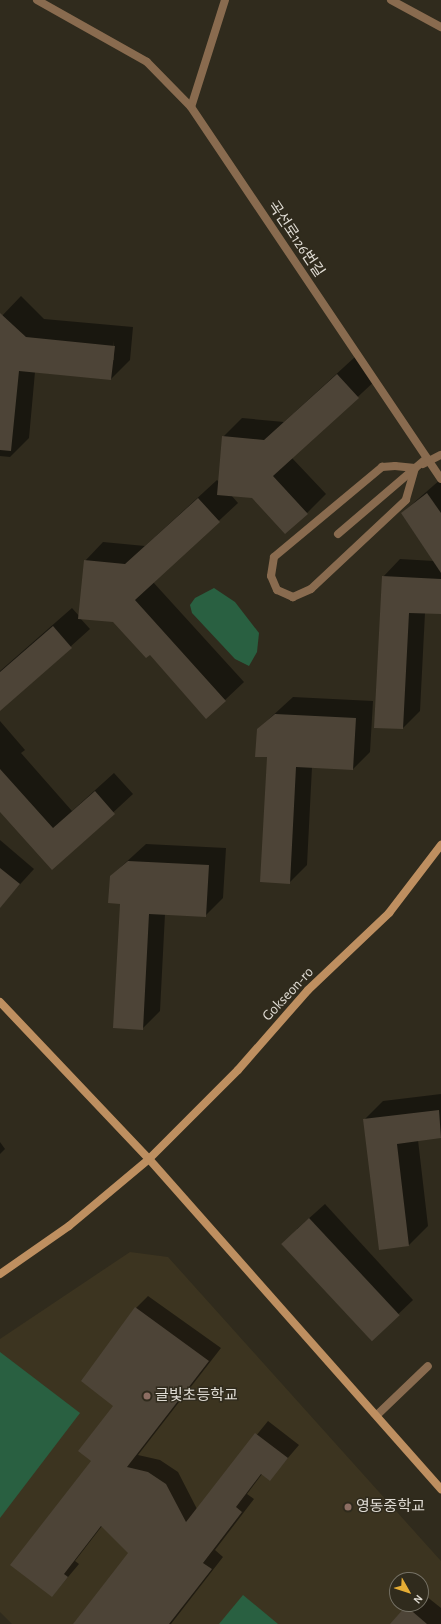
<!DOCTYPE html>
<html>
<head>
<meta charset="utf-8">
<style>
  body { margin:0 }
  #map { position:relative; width:441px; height:1624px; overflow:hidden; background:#302b1d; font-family:"Alegreya Sans","Noto Sans KR",sans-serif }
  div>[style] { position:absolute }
  .built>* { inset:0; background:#3c3420 }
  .green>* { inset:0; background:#296041 }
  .shadow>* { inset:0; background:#0007 }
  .building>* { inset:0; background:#4d4437; transform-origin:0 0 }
  .lane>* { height:8px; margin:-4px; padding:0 4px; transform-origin:4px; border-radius:4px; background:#896b4f }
  .street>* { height:8px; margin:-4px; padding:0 4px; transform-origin:4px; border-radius:4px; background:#896b4f }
  .secondary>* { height:8px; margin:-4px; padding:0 4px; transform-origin:4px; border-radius:4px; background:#be8f60 }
  .dots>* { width:11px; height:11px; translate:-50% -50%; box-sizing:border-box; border:2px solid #302b1d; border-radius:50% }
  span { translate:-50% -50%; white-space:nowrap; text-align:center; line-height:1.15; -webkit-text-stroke:3px #302b1d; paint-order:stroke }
  .street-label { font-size:15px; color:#e0dcd4 }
  .poi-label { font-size:15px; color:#e0dcd4 }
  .left { translate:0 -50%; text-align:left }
  .north { position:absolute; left:389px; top:1572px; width:40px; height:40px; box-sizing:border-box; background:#302b1d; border:1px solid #767266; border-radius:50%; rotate:129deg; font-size:11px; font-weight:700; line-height:16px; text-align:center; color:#e0dcd4 }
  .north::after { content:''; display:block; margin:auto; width:14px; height:18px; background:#e5ad35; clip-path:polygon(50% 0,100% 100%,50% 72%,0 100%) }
</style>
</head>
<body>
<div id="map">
  <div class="built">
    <div style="clip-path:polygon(evenodd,130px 1252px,168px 1257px,441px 1561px,441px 1624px,12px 1624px,0 1612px,0 1339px,130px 1252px,397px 1580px,421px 1580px,421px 1604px,397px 1604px,397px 1580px)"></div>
  </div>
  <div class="green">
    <div style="clip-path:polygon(214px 588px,235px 602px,259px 633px,257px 652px,249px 666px,235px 659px,192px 613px,190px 605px,195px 598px)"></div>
    <div style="clip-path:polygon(0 1352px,80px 1413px,0 1518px)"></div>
    <div style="clip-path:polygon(243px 1595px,278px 1624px,219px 1624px)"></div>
  </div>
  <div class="shadow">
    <div style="clip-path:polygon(evenodd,21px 296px,44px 319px,133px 327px,130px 360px,111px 379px,35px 372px,29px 438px,10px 457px,0 456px,0 318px,21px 296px,114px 341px,114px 360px,112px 360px,114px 341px)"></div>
    <div style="clip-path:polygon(356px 356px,377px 379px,292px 458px,326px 494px,307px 513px,252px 497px,231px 495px,238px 503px,153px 582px,244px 682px,225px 700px,150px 654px,114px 621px,80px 618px,90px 629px,0 710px,0 671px,72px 608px,80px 617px,85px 561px,103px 542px,145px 546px,217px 480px,219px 482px,223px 437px,242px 418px,284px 422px)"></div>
    <div style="clip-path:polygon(441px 479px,441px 613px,425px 613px,420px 711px,403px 728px,383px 577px,400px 559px,434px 561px,402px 513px)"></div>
    <div style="clip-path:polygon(293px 697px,373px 701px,370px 752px,353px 769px,312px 767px,307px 865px,289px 883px,268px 756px,258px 729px)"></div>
    <div style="clip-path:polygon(0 721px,25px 750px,21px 753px,72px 811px,114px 773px,133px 794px,52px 869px,0 809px)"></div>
    <div style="clip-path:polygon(0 840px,34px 869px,2px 904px,0 902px)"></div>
    <div style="clip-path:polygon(146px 844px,226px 848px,223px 898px,206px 915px,165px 914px,160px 1011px,142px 1029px,121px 903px,111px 876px)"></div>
    <div style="clip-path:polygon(441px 1094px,441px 1137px,418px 1140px,428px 1226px,409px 1245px,380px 1249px,364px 1120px,383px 1101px)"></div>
    <div style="clip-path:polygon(0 1142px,5px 1149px,0 1154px)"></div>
    <div style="clip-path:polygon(325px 1204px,413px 1300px,371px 1340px,297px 1229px)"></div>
    <div style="clip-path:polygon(148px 1296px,221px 1348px,138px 1455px,160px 1460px,178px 1472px,197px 1509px,268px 1421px,299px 1445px,269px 1480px,262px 1474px,247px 1494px,254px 1499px,215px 1550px,223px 1557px,171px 1624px,74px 1624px,129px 1553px,102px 1526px,75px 1561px,79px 1564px,52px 1596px,92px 1461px,115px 1406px,136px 1308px)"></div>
    <div style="clip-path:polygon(421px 1592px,441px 1608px,441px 1624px,392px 1624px,409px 1604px,421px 1604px)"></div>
  </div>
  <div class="building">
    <div style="clip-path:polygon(0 313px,26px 337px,115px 346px,111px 380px,19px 371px,11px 451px,0 450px)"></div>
    <div style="clip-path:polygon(337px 374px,359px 398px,273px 476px,308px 514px,285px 534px,252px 498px,217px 495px,222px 436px,264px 440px)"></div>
    <div style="clip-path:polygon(427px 493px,441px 513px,441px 573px,401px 513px)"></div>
    <div style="clip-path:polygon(198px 498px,220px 522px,135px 600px,226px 701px,206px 719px,150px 655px,146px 658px,113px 622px,78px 619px,84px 560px,125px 564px)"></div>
    <div style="clip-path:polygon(382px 576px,441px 579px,441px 614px,409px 613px,403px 729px,374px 728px)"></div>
    <div style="clip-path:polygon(53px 626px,72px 648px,0 711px,0 672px)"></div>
    <div style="clip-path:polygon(275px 714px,356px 718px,353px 770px,296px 767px,290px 884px,260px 882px,267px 757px,255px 757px,257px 729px)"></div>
    <div style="clip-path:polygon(0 769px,53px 828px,95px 791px,115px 814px,52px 870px,0 812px)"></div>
    <div style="clip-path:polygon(128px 861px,209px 865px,206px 917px,149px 914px,143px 1030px,113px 1028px,120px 904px,108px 903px,110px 876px)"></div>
    <div style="clip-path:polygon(0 868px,20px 884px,0 908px)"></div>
    <div style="clip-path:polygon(439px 1110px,441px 1138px,397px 1144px,409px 1246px,379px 1250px,363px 1119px)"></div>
    <div style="left:309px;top:1218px;width:133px;height:38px;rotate:47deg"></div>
    <div style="clip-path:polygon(135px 1307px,209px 1361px,127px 1467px,148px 1472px,166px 1484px,186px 1522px,255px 1433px,288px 1458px,270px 1481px,261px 1474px,236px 1507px,242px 1512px,203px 1563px,212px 1569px,169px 1624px,73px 1624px,128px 1553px,101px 1526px,64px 1574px,68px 1577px,52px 1597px,10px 1565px,91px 1461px,78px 1451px,113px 1406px,81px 1381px)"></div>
    <div style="clip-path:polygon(406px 1606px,427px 1624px,390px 1624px)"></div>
  </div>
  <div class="lane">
    <div style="left:37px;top:0;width:126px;rotate:29.4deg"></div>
    <div style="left:423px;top:464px;width:20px;rotate:-27deg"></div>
    <div style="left:395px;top:466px;width:20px;rotate:6deg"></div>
    <div style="left:415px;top:468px;width:33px;rotate:106deg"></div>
    <div style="left:406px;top:500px;width:130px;rotate:136.9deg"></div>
    <div style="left:311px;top:589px;width:20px;rotate:156deg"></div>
    <div style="left:293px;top:597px;width:17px;rotate:-156deg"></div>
    <div style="left:277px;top:590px;width:15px;rotate:-113deg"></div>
    <div style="left:271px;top:576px;width:19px;rotate:-81deg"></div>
    <div style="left:274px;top:557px;width:141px;rotate:-39.8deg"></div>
    <div style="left:382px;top:467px;width:13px;rotate:-4deg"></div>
    <div style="left:338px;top:534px;width:117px;rotate:-40.5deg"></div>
    <div style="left:378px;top:1414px;width:69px;rotate:-43.8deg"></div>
  </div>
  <div class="street">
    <div style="left:225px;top:0;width:112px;rotate:107.6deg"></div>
    <div style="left:191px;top:107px;width:448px;rotate:56.1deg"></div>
    <div style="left:391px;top:0;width:57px;rotate:28.4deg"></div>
    <div style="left:147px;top:62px;width:63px;rotate:45.6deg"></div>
  </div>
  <div class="secondary">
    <div style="left:0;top:1002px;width:216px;rotate:46.5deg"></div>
    <div style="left:149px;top:1159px;width:441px;rotate:48.5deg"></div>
    <div style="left:0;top:1274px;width:84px;rotate:-34.8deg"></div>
    <div style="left:69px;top:1226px;width:104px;rotate:-39.9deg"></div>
    <div style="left:149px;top:1159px;width:126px;rotate:-45deg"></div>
    <div style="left:238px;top:1070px;width:106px;rotate:-48.8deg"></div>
    <div style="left:308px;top:990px;width:112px;rotate:-43.5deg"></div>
    <div style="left:389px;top:913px;width:86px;rotate:-52.6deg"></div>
  </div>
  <div class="dots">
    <div style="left:147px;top:1396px;background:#8d6e63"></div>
    <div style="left:348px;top:1507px;background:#8d6e63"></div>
  </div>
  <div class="street-label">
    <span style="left:296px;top:239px;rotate:56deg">곡선로126번길</span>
    <span style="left:288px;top:994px;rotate:-47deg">Gokseon-ro</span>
  </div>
  <div class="poi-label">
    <span class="left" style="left:155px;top:1396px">글빛초등학교</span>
    <span class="left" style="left:356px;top:1507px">영동중학교</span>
  </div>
  <div class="north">N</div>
</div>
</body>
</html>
